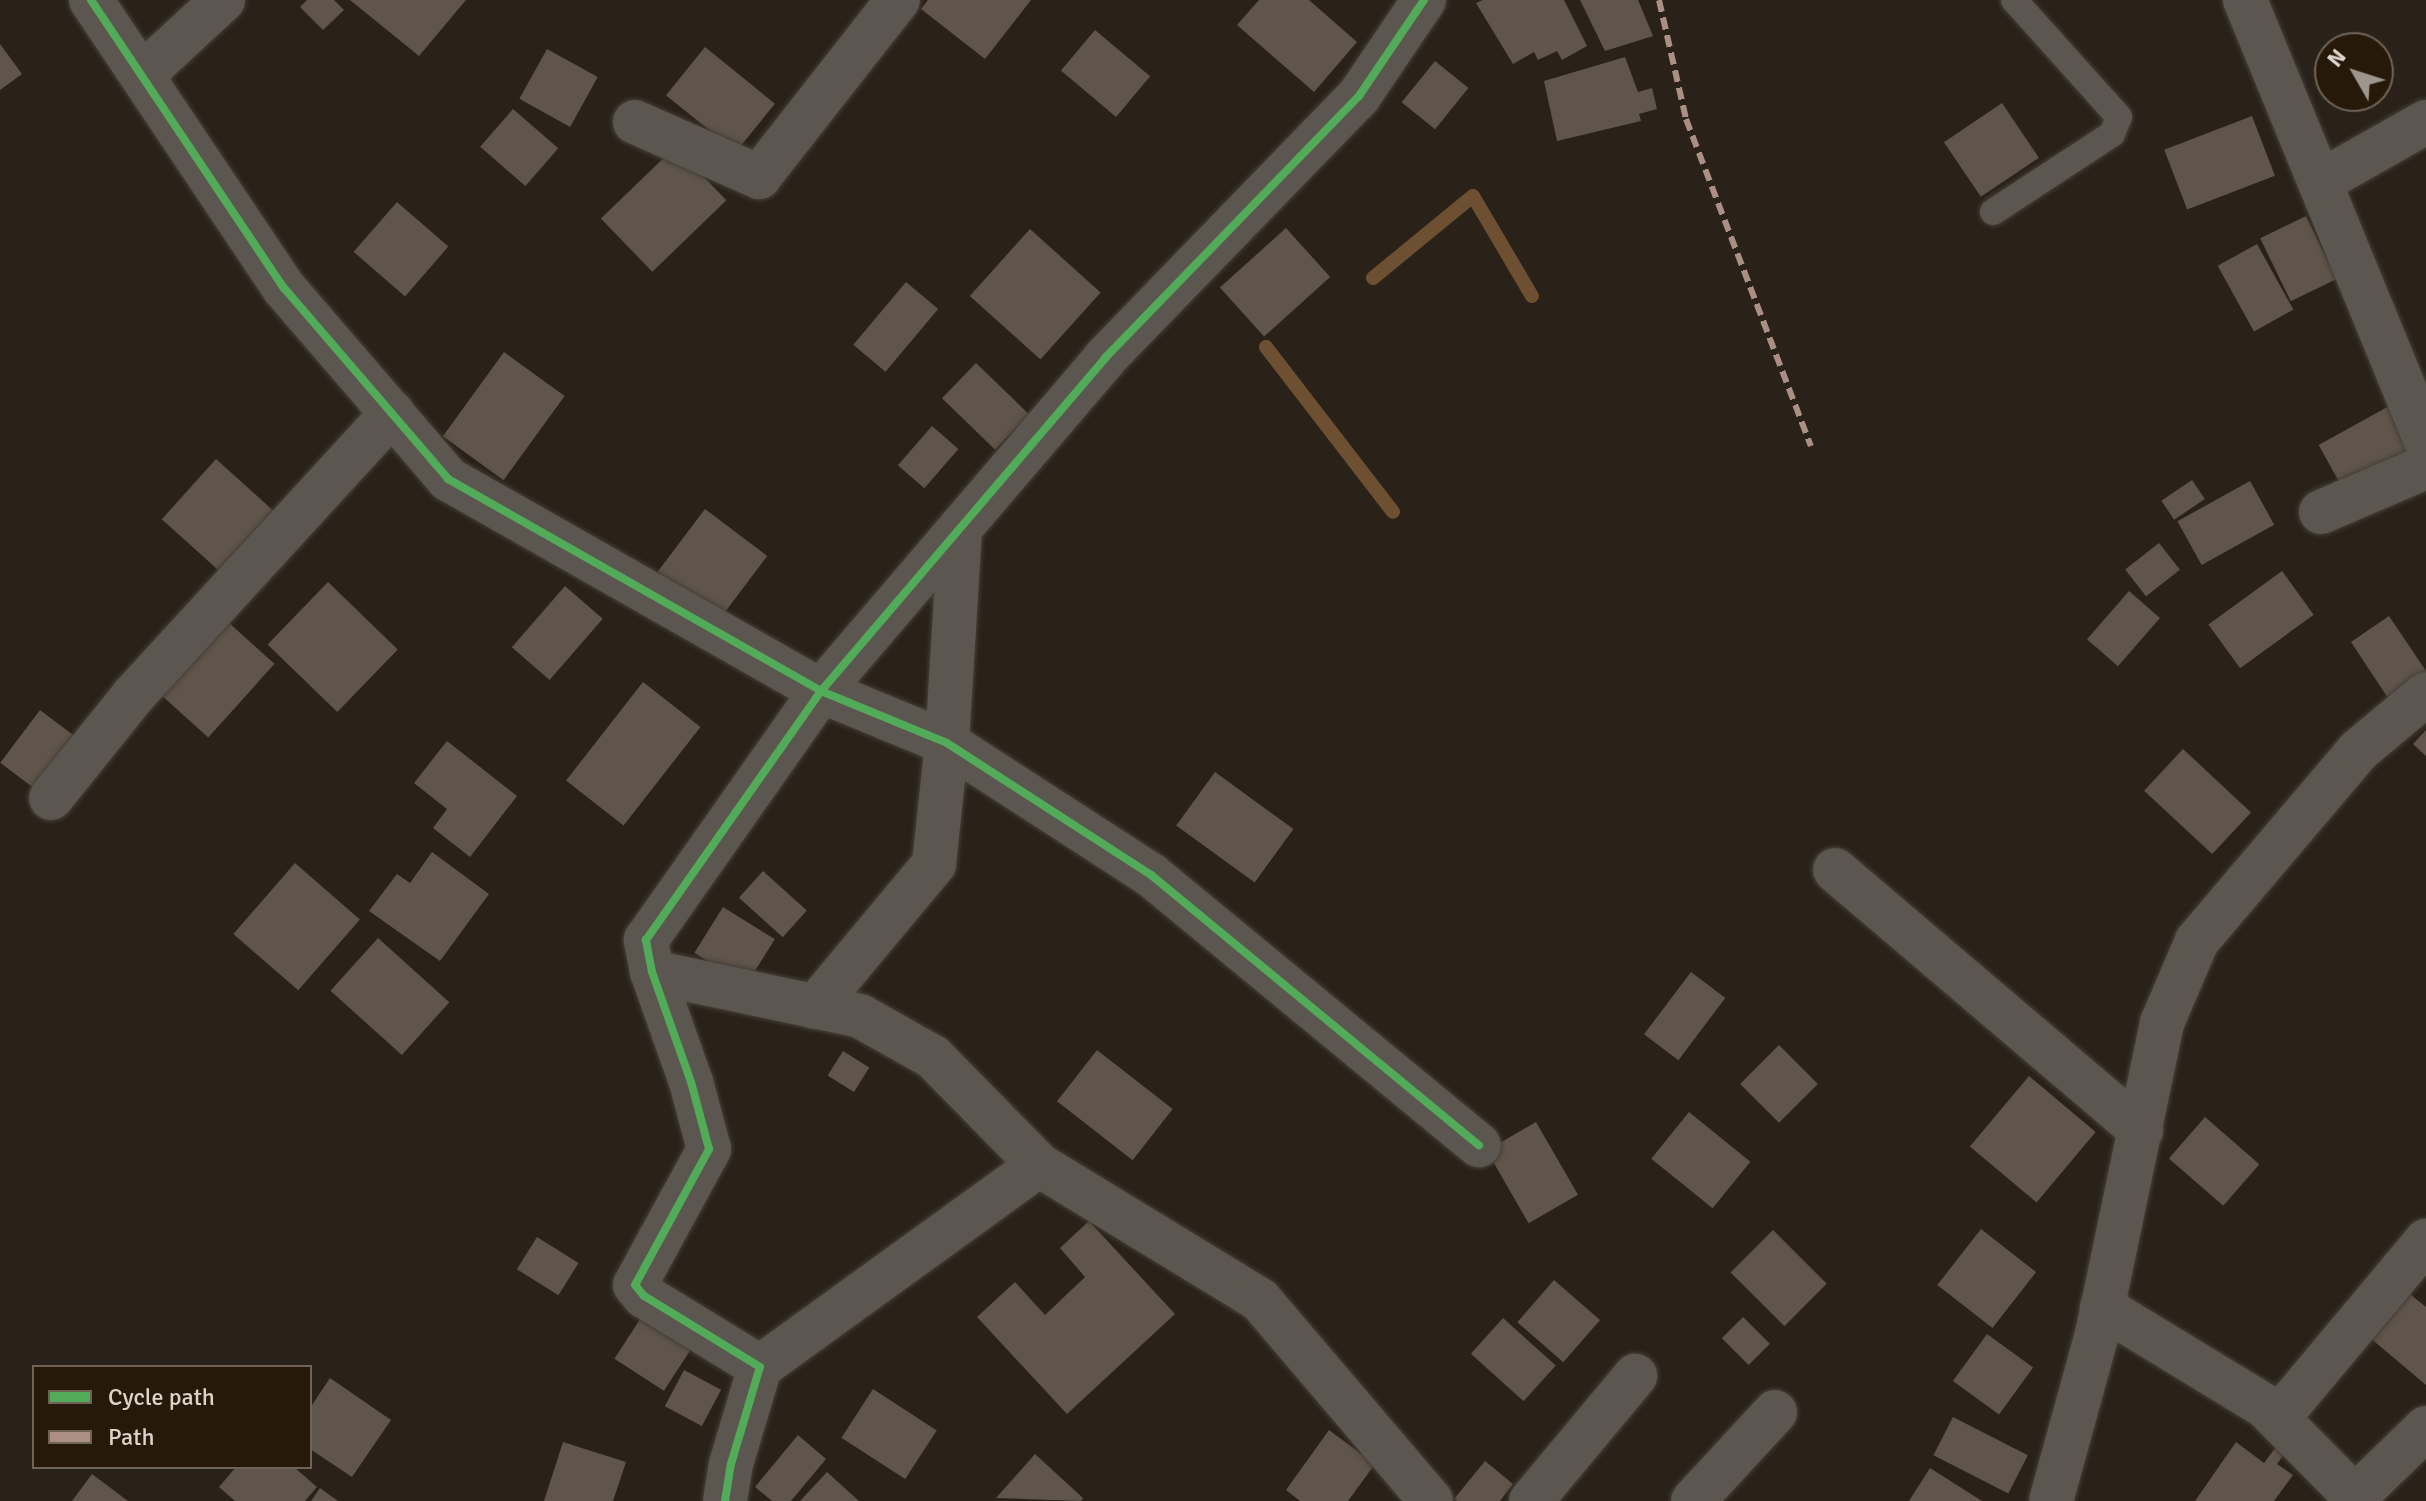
<!DOCTYPE html>
<html>
<head>
<meta charset="utf-8">
<style>
  body { margin:0 }
  #map { position:relative; width:2426px; height:1501px; overflow:hidden; background:#2a2219; font-family:Signika,sans-serif }
  div>[style] { position:absolute }
  .stream>* { height:14px; margin:-7px; padding:0 7px; transform-origin:7px; border-radius:7px; background:#6d5032 }
  .building>* { inset:0; background:#5f554a; transform-origin:0 0 }
  .roads { filter:drop-shadow(0 0 2px #453e37) drop-shadow(0 0 2px #453e37) }
  .lane>* { height:26px; margin:-13px; padding:0 13px; transform-origin:13px; border-radius:13px; background:#5b564f }
  .street>* { height:44px; margin:-22px; padding:0 22px; transform-origin:22px; border-radius:22px; background:#5b564f }
  .quiet>* { height:6px; margin-top:-3px; transform-origin:0; background:repeating-linear-gradient(90deg,#ac8f84 0 12px,transparent 0 18px) }
  .cycleway>* { height:8px; margin:-4px; padding:0 4px; transform-origin:4px; border-radius:4px; background:#51ab58 }
  span { translate:-50% -50%; white-space:nowrap; text-align:center; line-height:1.15; -webkit-text-stroke:8px #26190a; paint-order:stroke }
  .legend { position:absolute; left:32px; top:1365px; width:280px; height:104px; box-sizing:border-box; background:#26190a; border:2px solid #6f6357; margin:0; padding:10px 14px; list-style:none; font-size:24px; color:#dcd3ca }
  .legend li { display:flex; align-items:center; gap:16px; height:40px }
  .legend b { width:40px; border:2px solid #6f6357 }
  .north { position:absolute; left:2314px; top:32px; width:80px; height:80px; box-sizing:border-box; background:#26190a; border:2px solid #6f6357; border-radius:50%; rotate:309deg; font-size:22px; font-weight:700; line-height:32px; text-align:center; color:#dcd3ca }
  .north::after { content:''; display:block; margin:auto; width:28px; height:36px; background:#9e958c; clip-path:polygon(50% 0,100% 100%,50% 72%,0 100%) }
</style>
</head>
<body>
<div id="map">
  <div class="stream">
    <div style="left:1373px;top:278px;width:129px;rotate:-39.4deg"></div>
    <div style="left:1473px;top:196px;width:116px;rotate:59.5deg"></div>
    <div style="left:1266px;top:347px;width:208px;rotate:52.4deg"></div>
  </div>
  <div class="building">
    <div style="clip-path:polygon(307px 0,334px 0,344px 10px,323px 30px,300px 7px)"></div>
    <div style="clip-path:polygon(350px 0,466px 0,419px 56px)"></div>
    <div style="clip-path:polygon(928px 0,1031px 0,985px 59px,921px 9px)"></div>
    <div style="clip-path:polygon(1259px 0,1309px 0,1357px 42px,1314px 92px,1237px 25px)"></div>
    <div style="clip-path:polygon(1483px 0,1564px 0,1587px 46px,1562px 60px,1557px 51px,1538px 60px,1534px 52px,1513px 64px,1476px 3px)"></div>
    <div style="clip-path:polygon(1580px 0,1638px 0,1653px 36px,1605px 51px)"></div>
    <div style="left:1095px;top:30px;width:72px;height:53px;rotate:40deg"></div>
    <div style="clip-path:polygon(0 44px,22px 74px,0 90px)"></div>
    <div style="left:705px;top:47px;width:90px;height:62px;rotate:39deg"></div>
    <div style="left:547px;top:49px;width:58px;height:57px;rotate:29deg"></div>
    <div style="clip-path:polygon(1625px 57px,1638px 92px,1652px 88px,1657px 109px,1639px 114px,1641px 121px,1557px 141px,1544px 81px)"></div>
    <div style="left:1435px;top:61px;width:43px;height:53px;rotate:39deg"></div>
    <div style="left:2002px;top:103px;width:66px;height:70px;rotate:56deg"></div>
    <div style="left:513px;top:109px;width:60px;height:50px;rotate:41deg"></div>
    <div style="left:2252px;top:116px;width:64px;height:94px;rotate:69deg"></div>
    <div style="left:675px;top:147px;width:74px;height:103px;rotate:46deg"></div>
    <div style="left:397px;top:202px;width:68px;height:66px;rotate:41deg"></div>
    <div style="left:2306px;top:216px;width:70px;height:51px;rotate:64deg"></div>
    <div style="left:1286px;top:228px;width:66px;height:89px;rotate:48deg"></div>
    <div style="left:1030px;top:229px;width:95px;height:90px;rotate:42deg"></div>
    <div style="left:2257px;top:244px;width:75px;height:45px;rotate:61deg"></div>
    <div style="left:906px;top:282px;width:42px;height:82px;rotate:40deg"></div>
    <div style="left:504px;top:352px;width:75px;height:104px;rotate:36deg"></div>
    <div style="left:976px;top:363px;width:74px;height:49px;rotate:44deg"></div>
    <div style="left:2400px;top:400px;width:52px;height:93px;rotate:61deg"></div>
    <div style="left:932px;top:426px;width:35px;height:52px;rotate:41deg"></div>
    <div style="left:216px;top:459px;width:77px;height:81px;rotate:42deg"></div>
    <div style="left:2192px;top:480px;width:23px;height:37px;rotate:56deg"></div>
    <div style="left:2250px;top:481px;width:50px;height:83px;rotate:61deg"></div>
    <div style="left:705px;top:509px;width:78px;height:79px;rotate:37deg"></div>
    <div style="left:2159px;top:543px;width:34px;height:43px;rotate:52deg"></div>
    <div style="left:2282px;top:571px;width:54px;height:91px;rotate:54deg"></div>
    <div style="left:328px;top:582px;width:97px;height:87px;rotate:44deg"></div>
    <div style="left:565px;top:586px;width:50px;height:81px;rotate:41deg"></div>
    <div style="left:2129px;top:591px;width:41px;height:64px;rotate:41deg"></div>
    <div style="left:218px;top:613px;width:76px;height:99px;rotate:42deg"></div>
    <div style="clip-path:polygon(2389px 616px,2426px 671px,2426px 678px,2390px 701px,2351px 642px)"></div>
    <div style="left:643px;top:682px;width:73px;height:125px;rotate:38deg"></div>
    <div style="left:40px;top:710px;width:51px;height:66px;rotate:37deg"></div>
    <div style="clip-path:polygon(2426px 730px,2426px 756px,2413px 744px)"></div>
    <div style="clip-path:polygon(447px 741px,517px 796px,470px 857px,433px 828px,447px 809px,414px 783px)"></div>
    <div style="left:2183px;top:749px;width:93px;height:57px;rotate:43deg"></div>
    <div style="left:1215px;top:772px;width:97px;height:66px;rotate:36deg"></div>
    <div style="clip-path:polygon(432px 852px,489px 894px,440px 961px,369px 911px,397px 874px,410px 883px)"></div>
    <div style="left:295px;top:863px;width:86px;height:94px;rotate:41deg"></div>
    <div style="left:763px;top:871px;width:59px;height:36px;rotate:42deg"></div>
    <div style="left:723px;top:907px;width:61px;height:54px;rotate:32deg"></div>
    <div style="left:378px;top:938px;width:96px;height:71px;rotate:42deg"></div>
    <div style="left:1691px;top:972px;width:43px;height:78px;rotate:37deg"></div>
    <div style="left:1779px;top:1045px;width:55px;height:55px;rotate:45deg"></div>
    <div style="left:1097px;top:1050px;width:96px;height:65px;rotate:38deg"></div>
    <div style="left:843px;top:1051px;width:31px;height:29px;rotate:32deg"></div>
    <div style="left:2029px;top:1076px;width:87px;height:92px;rotate:40deg"></div>
    <div style="left:1689px;top:1112px;width:79px;height:60px;rotate:39deg"></div>
    <div style="left:2205px;top:1117px;width:72px;height:55px;rotate:41deg"></div>
    <div style="left:1536px;top:1122px;width:84px;height:57px;rotate:60deg"></div>
    <div style="clip-path:polygon(1089px 1221px,1175px 1314px,1067px 1414px,977px 1317px,1015px 1282px,1045px 1315px,1085px 1277px,1060px 1248px)"></div>
    <div style="left:1981px;top:1229px;width:70px;height:71px;rotate:38deg"></div>
    <div style="left:1773px;top:1230px;width:76px;height:60px;rotate:45deg"></div>
    <div style="left:537px;top:1237px;width:49px;height:38px;rotate:32deg"></div>
    <div style="left:1554px;top:1280px;width:61px;height:56px;rotate:41deg"></div>
    <div style="clip-path:polygon(2400px 1286px,2426px 1307px,2426px 1385px,2362px 1331px)"></div>
    <div style="left:646px;top:1310px;width:59px;height:58px;rotate:33deg"></div>
    <div style="left:1743px;top:1317px;width:38px;height:30px;rotate:45deg"></div>
    <div style="left:1503px;top:1318px;width:71px;height:48px;rotate:42deg"></div>
    <div style="left:1987px;top:1334px;width:57px;height:58px;rotate:36deg"></div>
    <div style="left:684px;top:1370px;width:42px;height:41px;rotate:28deg"></div>
    <div style="clip-path:polygon(330px 1378px,391px 1420px,352px 1477px,310px 1449px,310px 1408px)"></div>
    <div style="left:873px;top:1389px;width:76px;height:58px;rotate:33deg"></div>
    <div style="left:1953px;top:1417px;width:84px;height:43px;rotate:27deg"></div>
    <div style="clip-path:polygon(1329px 1430px,1375px 1464px,1348px 1501px,1300px 1501px,1286px 1490px)"></div>
    <div style="clip-path:polygon(798px 1435px,826px 1459px,791px 1501px,772px 1501px,755px 1487px)"></div>
    <div style="clip-path:polygon(2284px 1436px,2293px 1442px,2277px 1464px,2293px 1475px,2274px 1501px,2195px 1501px,2236px 1442px,2264px 1463px)"></div>
    <div style="clip-path:polygon(563px 1442px,626px 1462px,613px 1501px,544px 1501px)"></div>
    <div style="clip-path:polygon(1035px 1454px,1083px 1498px,1081px 1501px,996px 1498px)"></div>
    <div style="clip-path:polygon(1485px 1461px,1513px 1484px,1500px 1501px,1457px 1501px,1454px 1499px)"></div>
    <div style="clip-path:polygon(236px 1467px,294px 1467px,317px 1487px,305px 1501px,235px 1501px,219px 1487px)"></div>
    <div style="clip-path:polygon(1930px 1468px,1982px 1501px,1909px 1501px)"></div>
    <div style="clip-path:polygon(827px 1472px,859px 1501px,800px 1501px)"></div>
    <div style="clip-path:polygon(92px 1474px,128px 1501px,72px 1501px)"></div>
    <div style="clip-path:polygon(320px 1488px,338px 1501px,311px 1501px)"></div>
  </div>
  <div class="roads">
    <div class="lane">
      <div style="left:1993px;top:212px;width:142px;rotate:-33.2deg"></div>
      <div style="left:2112px;top:134px;width:18px;rotate:-68deg"></div>
      <div style="left:2119px;top:117px;width:157px;rotate:-131.9deg"></div>
    </div>
    <div class="street">
      <div style="left:91px;top:0;width:347px;rotate:56.2deg"></div>
      <div style="left:284px;top:288px;width:252px;rotate:49.3deg"></div>
      <div style="left:448px;top:479px;width:429px;rotate:29.6deg"></div>
      <div style="left:821px;top:691px;width:136px;rotate:22.4deg"></div>
      <div style="left:947px;top:743px;width:243px;rotate:32.9deg"></div>
      <div style="left:1151px;top:875px;width:425px;rotate:39.5deg"></div>
      <div style="left:2245px;top:0;width:477px;rotate:67.7deg"></div>
      <div style="left:143px;top:74px;width:109px;rotate:-42.8deg"></div>
      <div style="left:635px;top:122px;width:136px;rotate:23.9deg"></div>
      <div style="left:759px;top:177px;width:225px;rotate:-51.9deg"></div>
      <div style="left:2320px;top:182px;width:122px;rotate:-29.5deg"></div>
      <div style="left:2321px;top:512px;width:114px;rotate:-23.2deg"></div>
      <div style="left:51px;top:798px;width:131px;rotate:-51.2deg"></div>
      <div style="left:133px;top:696px;width:384px;rotate:-47.5deg"></div>
      <div style="left:1835px;top:870px;width:402px;rotate:40.4deg"></div>
      <div style="left:652px;top:972px;width:213px;rotate:11.9deg"></div>
      <div style="left:860px;top:1016px;width:84px;rotate:29.3deg"></div>
      <div style="left:933px;top:1057px;width:151px;rotate:45.5deg"></div>
      <div style="left:1039px;top:1165px;width:259px;rotate:31.4deg"></div>
      <div style="left:1260px;top:1300px;width:264px;rotate:49.6deg"></div>
      <div style="left:815px;top:1007px;width:186px;rotate:-50.2deg"></div>
      <div style="left:934px;top:864px;width:122px;rotate:-83.9deg"></div>
      <div style="left:947px;top:743px;width:215px;rotate:-86.5deg"></div>
      <div style="left:2102px;top:1307px;width:191px;rotate:31.3deg"></div>
      <div style="left:2265px;top:1406px;width:134px;rotate:45.3deg"></div>
      <div style="left:760px;top:1367px;width:344px;rotate:-35.9deg"></div>
      <div style="left:2278px;top:1418px;width:231px;rotate:-50.1deg"></div>
      <div style="left:2355px;top:1497px;width:99px;rotate:-44.2deg"></div>
      <div style="left:725px;top:1501px;width:37px;rotate:-81deg"></div>
      <div style="left:731px;top:1464px;width:101px;rotate:-73.4deg"></div>
      <div style="left:760px;top:1367px;width:136px;rotate:-148.5deg"></div>
      <div style="left:644px;top:1296px;width:14px;rotate:-129deg"></div>
      <div style="left:635px;top:1285px;width:155px;rotate:-61.4deg"></div>
      <div style="left:709px;top:1149px;width:69px;rotate:-105deg"></div>
      <div style="left:691px;top:1082px;width:117px;rotate:-109.5deg"></div>
      <div style="left:652px;top:972px;width:33px;rotate:-101deg"></div>
      <div style="left:646px;top:940px;width:304px;rotate:-54.9deg"></div>
      <div style="left:821px;top:691px;width:438px;rotate:-49.5deg"></div>
      <div style="left:1105px;top:358px;width:365px;rotate:-45.9deg"></div>
      <div style="left:1359px;top:96px;width:116px;rotate:-55.9deg"></div>
      <div style="left:1531px;top:1501px;width:163px;rotate:-50.2deg"></div>
      <div style="left:1693px;top:1501px;width:121px;rotate:-47.3deg"></div>
      <div style="left:2051px;top:1501px;width:173px;rotate:-74.6deg"></div>
      <div style="left:2097px;top:1334px;width:318px;rotate:-78.2deg"></div>
      <div style="left:2162px;top:1023px;width:89px;rotate:-66.9deg"></div>
      <div style="left:2197px;top:941px;width:250px;rotate:-49.7deg"></div>
      <div style="left:2359px;top:750px;width:87px;rotate:-39.9deg"></div>
    </div>
  </div>
  <div class="quiet">
    <div style="left:1659px;top:0;width:122px;rotate:77.2deg"></div>
    <div style="left:1686px;top:119px;width:350px;rotate:69.1deg"></div>
  </div>
  <div class="cycleway">
    <div style="left:91px;top:0;width:347px;rotate:56.2deg"></div>
    <div style="left:284px;top:288px;width:252px;rotate:49.3deg"></div>
    <div style="left:448px;top:479px;width:429px;rotate:29.6deg"></div>
    <div style="left:821px;top:691px;width:136px;rotate:22.4deg"></div>
    <div style="left:947px;top:743px;width:243px;rotate:32.9deg"></div>
    <div style="left:1151px;top:875px;width:425px;rotate:39.5deg"></div>
    <div style="left:725px;top:1501px;width:37px;rotate:-81deg"></div>
    <div style="left:731px;top:1464px;width:101px;rotate:-73.4deg"></div>
    <div style="left:760px;top:1367px;width:136px;rotate:-148.5deg"></div>
    <div style="left:644px;top:1296px;width:14px;rotate:-129deg"></div>
    <div style="left:635px;top:1285px;width:155px;rotate:-61.4deg"></div>
    <div style="left:709px;top:1149px;width:69px;rotate:-105deg"></div>
    <div style="left:691px;top:1082px;width:117px;rotate:-109.5deg"></div>
    <div style="left:652px;top:972px;width:33px;rotate:-101deg"></div>
    <div style="left:646px;top:940px;width:304px;rotate:-54.9deg"></div>
    <div style="left:821px;top:691px;width:438px;rotate:-49.5deg"></div>
    <div style="left:1105px;top:358px;width:365px;rotate:-45.9deg"></div>
    <div style="left:1359px;top:96px;width:116px;rotate:-55.9deg"></div>
  </div>
  <ul class="legend">
  <li><b style="height:10px;background:#51ab58"></b>Cycle path</li>
  <li><b style="height:10px;background:#ac8f84"></b>Path</li>
  </ul>
  <div class="north">N</div>
</div>
</body>
</html>
